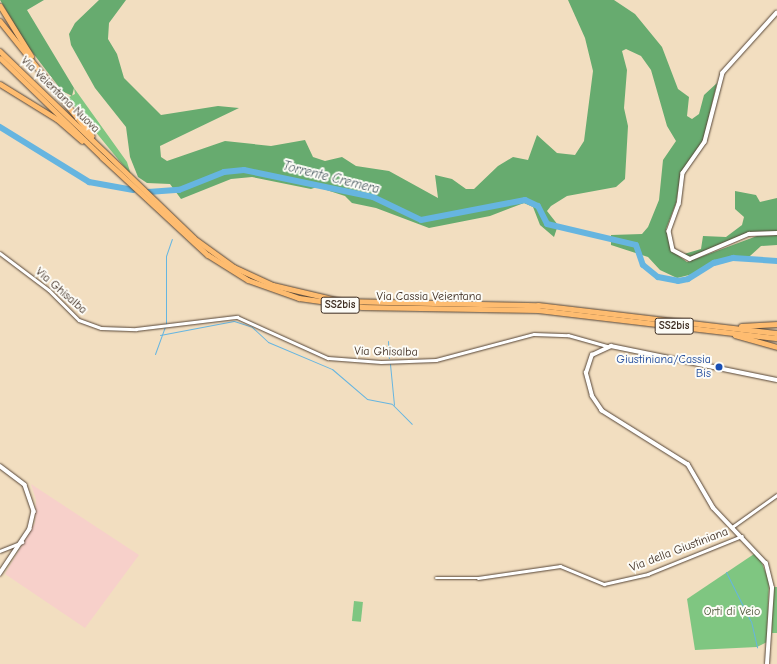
<!DOCTYPE html>
<html>
<head>
<meta charset="utf-8">
<style>
  body { margin:0 }
  #map { position:relative; width:777px; height:664px; overflow:hidden; background:#f2dec0; font-family:"Comic Neue",sans-serif }
  div>[style] { position:absolute }
  .built>* { inset:0; background:#f7d0ca }
  .green>* { inset:0; background:#7fc681; transform-origin:0 0 }
  .forest>* { inset:0; background:#67ab6f }
  .stream>* { height:1px; margin:-0.5px; padding:0 0.5px; transform-origin:0.5px; border-radius:0.5px; background:#66b5e0 }
  .river>* { height:6px; margin:-3px; padding:0 3px; transform-origin:3px; border-radius:3px; background:#66b5e0 }
  .roads { filter:drop-shadow(0 0 1px #564536) drop-shadow(0 0 1px #564536) }
  .minor>* { height:2.5px; margin:-1.25px; padding:0 1.25px; transform-origin:1.25px; border-radius:1.25px; background:#fff }
  .tertiary>* { height:3.5px; margin:-1.75px; padding:0 1.75px; transform-origin:1.75px; border-radius:1.75px; background:#fff }
  .trunk>* { height:4.5px; margin:-2.25px; padding:0 2.25px; transform-origin:2.25px; border-radius:2.25px; background:#febc70 }
  .motorway>* { height:5px; margin:-2.5px; padding:0 2.5px; transform-origin:2.5px; border-radius:2.5px; background:#febc70 }
  .dots>* { width:11px; height:11px; translate:-50% -50%; box-sizing:border-box; border:2px solid #fdfcf7; border-radius:50% }
  span { translate:-50% -50%; white-space:nowrap; text-align:center; line-height:1.15; -webkit-text-stroke:4px #fdfcf7; paint-order:stroke }
  .shield-label span { padding:1px 3px; background:#fdfcf7; border:1px solid; border-radius:3px; -webkit-text-stroke-width:0 }
  .shield-label { font-size:11px; color:#3b2a1e; font-weight:700 }
  .street-label { font-size:12px; color:#3b2a1e }
  .transit-label { font-size:12px; color:#164399 }
  .right { translate:-100% -50%; text-align:right }
  .park-label { font-size:12px; color:#4f593c }
  .water-label { font-size:13px; color:#4a5b62; font-style:italic }
</style>
</head>
<body>
<div id="map">
  <div class="built">
    <div style="clip-path:polygon(31px 484px,139px 555px,85px 628px,5px 574px,35px 523px,36px 500px)"></div>
  </div>
  <div class="green">
    <div style="clip-path:polygon(74px 88px,127px 162px,131px 175px,62px 91px,69px 97px,75px 94px)"></div>
    <div style="clip-path:polygon(757px 552px,769px 580px,767px 642px,757px 647px,695px 650px,687px 599px)"></div>
    <div style="left:777px;top:587px;width:46px;height:5px;rotate:90deg"></div>
    <div style="left:354px;top:601px;width:9px;height:20px;rotate:6deg"></div>
  </div>
  <div class="forest">
    <div style="clip-path:polygon(0 0,44px 0,27px 10px,74px 88px,72px 96px,62px 91px,26px 44px)"></div>
    <div style="clip-path:polygon(99px 0,126px 0,109px 23px,108px 39px,117px 54px,124px 78px,161px 115px,218px 106px,239px 108px,160px 146px,161px 157px,167px 161px,225px 141px,271px 146px,305px 140px,313px 157px,325px 161px,342px 157px,356px 166px,389px 171px,438px 198px,435px 175px,452px 179px,466px 189px,474px 189px,498px 166px,513px 157px,528px 160px,537px 135px,557px 153px,575px 155px,584px 141px,593px 71px,585px 38px,568px 0,614px 0,635px 14px,662px 47px,678px 89px,689px 97px,687px 116px,692px 119px,699px 114px,704px 95px,717px 83px,702px 145px,681px 173px,676px 203px,666px 229px,671px 250px,687px 262px,757px 236px,777px 235px,777px 245px,761px 246px,750px 256px,715px 260px,705px 271px,677px 278px,660px 270px,648px 257px,611px 245px,611px 235px,642px 234px,648px 227px,659px 200px,663px 160px,676px 141px,667px 126px,651px 70px,641px 56px,626px 49px,622px 51px,627px 70px,624px 108px,628px 126px,625px 179px,616px 187px,567px 196px,551px 206px,547px 211px,558px 225px,554px 237px,540px 225px,533px 207px,524px 203px,490px 216px,429px 228px,376px 208px,352px 203px,345px 196px,317px 187px,311px 189px,252px 177px,231px 179px,181px 199px,170px 184px,147px 183px,138px 177px,130px 157px,126px 127px,95px 88px,71px 45px,69px 34px,75px 23px)"></div>
    <div style="clip-path:polygon(735px 191px,756px 195px,760px 202px,777px 198px,777px 232px,751px 232px,695px 258px,685px 257px,684px 254px,701px 249px,703px 236px,726px 237px,742px 225px,744px 217px,735px 209px)"></div>
  </div>
  <div class="stream">
    <div style="left:160px;top:335px;width:75px;rotate:-10.7deg"></div>
    <div style="left:234px;top:321px;width:19px;rotate:18deg"></div>
    <div style="left:252px;top:327px;width:22px;rotate:43deg"></div>
    <div style="left:268px;top:342px;width:69px;rotate:22.9deg"></div>
    <div style="left:332px;top:369px;width:46px;rotate:40.6deg"></div>
    <div style="left:367px;top:399px;width:25px;rotate:11deg"></div>
    <div style="left:392px;top:404px;width:28px;rotate:45deg"></div>
    <div style="left:388px;top:341px;width:17px;rotate:87deg"></div>
    <div style="left:155px;top:354px;width:32px;rotate:-70deg"></div>
    <div style="left:166px;top:324px;width:68px;rotate:-90deg"></div>
    <div style="left:166px;top:256px;width:18px;rotate:-71deg"></div>
    <div style="left:390px;top:364px;width:41px;rotate:84.4deg"></div>
    <div style="left:726px;top:572px;width:54px;rotate:63.4deg"></div>
    <div style="left:751px;top:621px;width:27px;rotate:77deg"></div>
  </div>
  <div class="river">
    <div style="left:0;top:127px;width:105px;rotate:31.7deg"></div>
    <div style="left:89px;top:182px;width:45px;rotate:10.3deg"></div>
    <div style="left:148px;top:192px;width:31px;rotate:-4deg"></div>
    <div style="left:179px;top:190px;width:48px;rotate:-21.8deg"></div>
    <div style="left:224px;top:172px;width:20px;rotate:-6deg"></div>
    <div style="left:244px;top:170px;width:132px;rotate:11.8deg"></div>
    <div style="left:373px;top:197px;width:53px;rotate:25.6deg"></div>
    <div style="left:421px;top:220px;width:106px;rotate:-10.9deg"></div>
    <div style="left:525px;top:200px;width:14px;rotate:25deg"></div>
    <div style="left:538px;top:206px;width:20px;rotate:63deg"></div>
    <div style="left:547px;top:224px;width:91px;rotate:13.3deg"></div>
    <div style="left:636px;top:245px;width:21px;rotate:71deg"></div>
    <div style="left:643px;top:265px;width:19px;rotate:39deg"></div>
    <div style="left:658px;top:277px;width:20px;rotate:11deg"></div>
    <div style="left:678px;top:281px;width:10px;rotate:-11deg"></div>
    <div style="left:688px;top:279px;width:31px;rotate:-32deg"></div>
    <div style="left:714px;top:263px;width:20px;rotate:-15deg"></div>
    <div style="left:733px;top:258px;width:44px;rotate:3.9deg"></div>
  </div>
  <div class="roads">
    <div class="minor">
      <div style="left:0;top:253px;width:61px;rotate:37.1deg"></div>
      <div style="left:49px;top:290px;width:42px;rotate:45deg"></div>
      <div style="left:79px;top:320px;width:23px;rotate:20deg"></div>
      <div style="left:101px;top:328px;width:35px;rotate:2deg"></div>
      <div style="left:136px;top:329px;width:102px;rotate:-6.8deg"></div>
      <div style="left:237px;top:317px;width:100px;rotate:24.3deg"></div>
      <div style="left:328px;top:358px;width:53px;rotate:4.3deg"></div>
      <div style="left:381px;top:362px;width:55px;rotate:-2.1deg"></div>
      <div style="left:436px;top:360px;width:101px;rotate:-14.9deg"></div>
      <div style="left:534px;top:334px;width:34px;rotate:2deg"></div>
      <div style="left:568px;top:335px;width:41px;rotate:15.8deg"></div>
      <div style="left:732px;top:527px;width:55px;rotate:-35.4deg"></div>
      <div style="left:0;top:551px;width:24px;rotate:-22deg"></div>
      <div style="left:436px;top:578px;width:42px"></div>
      <div style="left:478px;top:578px;width:83px;rotate:-8.3deg"></div>
      <div style="left:560px;top:566px;width:48px;rotate:22.2deg"></div>
      <div style="left:604px;top:584px;width:45px;rotate:-12.8deg"></div>
      <div style="left:648px;top:574px;width:101px;rotate:-22deg"></div>
    </div>
    <div class="tertiary">
      <div style="left:777px;top:13px;width:81px;rotate:132deg"></div>
      <div style="left:723px;top:73px;width:71px;rotate:104.6deg"></div>
      <div style="left:705px;top:142px;width:38px;rotate:125deg"></div>
      <div style="left:683px;top:173px;width:31px;rotate:97deg"></div>
      <div style="left:679px;top:204px;width:29px;rotate:110deg"></div>
      <div style="left:669px;top:231px;width:19px;rotate:78deg"></div>
      <div style="left:673px;top:250px;width:19px;rotate:28deg"></div>
      <div style="left:690px;top:259px;width:64px;rotate:-23deg"></div>
      <div style="left:749px;top:234px;width:28px;rotate:-2deg"></div>
      <div style="left:0;top:466px;width:31px;rotate:37deg"></div>
      <div style="left:25px;top:485px;width:28px;rotate:71deg"></div>
      <div style="left:34px;top:511px;width:18px;rotate:103deg"></div>
      <div style="left:30px;top:529px;width:54px;rotate:123.7deg"></div>
      <div style="left:767px;top:664px;width:76px;rotate:-86.2deg"></div>
      <div style="left:772px;top:588px;width:25px;rotate:-104deg"></div>
      <div style="left:766px;top:564px;width:77px;rotate:-133.4deg"></div>
      <div style="left:713px;top:508px;width:50px;rotate:-120.2deg"></div>
      <div style="left:688px;top:465px;width:102px;rotate:-147.9deg"></div>
      <div style="left:602px;top:411px;width:18px;rotate:-124deg"></div>
      <div style="left:592px;top:396px;width:24px;rotate:-105deg"></div>
      <div style="left:586px;top:373px;width:19px;rotate:-72deg"></div>
      <div style="left:592px;top:355px;width:21px;rotate:-25deg"></div>
      <div style="left:611px;top:346px;width:169px;rotate:11.6deg"></div>
    </div>
    <div class="trunk">
      <div style="left:0;top:21px;width:147px;rotate:51.3deg"></div>
      <div style="left:0;top:51px;width:269px;rotate:43.9deg"></div>
      <div style="left:194px;top:238px;width:49px;rotate:35.9deg"></div>
      <div style="left:234px;top:267px;width:43px;rotate:24.8deg"></div>
      <div style="left:273px;top:285px;width:70px;rotate:13.2deg"></div>
      <div style="left:341px;top:301px;width:197px;rotate:1.2deg"></div>
      <div style="left:538px;top:305px;width:241px;rotate:6.7deg"></div>
      <div style="left:0;top:84px;width:67px;rotate:31.6deg"></div>
      <div style="left:57px;top:119px;width:33px;rotate:41deg"></div>
      <div style="left:102px;top:157px;width:144px;rotate:42.8deg"></div>
      <div style="left:208px;top:255px;width:47px;rotate:32deg"></div>
      <div style="left:248px;top:280px;width:54px;rotate:19.4deg"></div>
      <div style="left:299px;top:298px;width:64px;rotate:8.1deg"></div>
      <div style="left:362px;top:307px;width:176px;rotate:1deg"></div>
      <div style="left:538px;top:310px;width:241px;rotate:6.7deg"></div>
      <div style="left:741px;top:326px;width:36px;rotate:-3deg"></div>
      <div style="left:735px;top:335px;width:44px;rotate:15.9deg"></div>
    </div>
    <div class="motorway">
      <div style="left:0;top:6px;width:59px;rotate:58.2deg"></div>
      <div style="left:0;top:58px;width:145px;rotate:44.2deg"></div>
    </div>
  </div>
  <div class="dots">
    <div style="left:719px;top:367px;background:#1a4fb4"></div>
  </div>
  <div class="shield-label">
    <span style="left:340px;top:305px">SS2bis</span>
    <span style="left:674px;top:326px">SS2bis</span>
  </div>
  <div class="street-label">
    <span style="left:60px;top:95px;rotate:44deg">Via Veientana Nuova</span>
    <span style="left:61px;top:291px;rotate:41deg">Via Ghisalba</span>
    <span style="left:429px;top:297px">Via Cassia Veientana</span>
    <span style="left:386px;top:352px;rotate:1deg">Via Ghisalba</span>
    <span style="left:679px;top:550px;rotate:-21deg">Via della Giustiniana</span>
  </div>
  <div class="transit-label">
    <span class="right" style="left:711px;top:367px">Giustiniana/Cassia<br>Bis</span>
  </div>
  <div class="park-label">
    <span style="left:732px;top:612px">Orti di Veio</span>
  </div>
  <div class="water-label">
    <span style="left:331px;top:178px;rotate:14deg">Torrente Cremera</span>
  </div>
</div>
</body>
</html>
